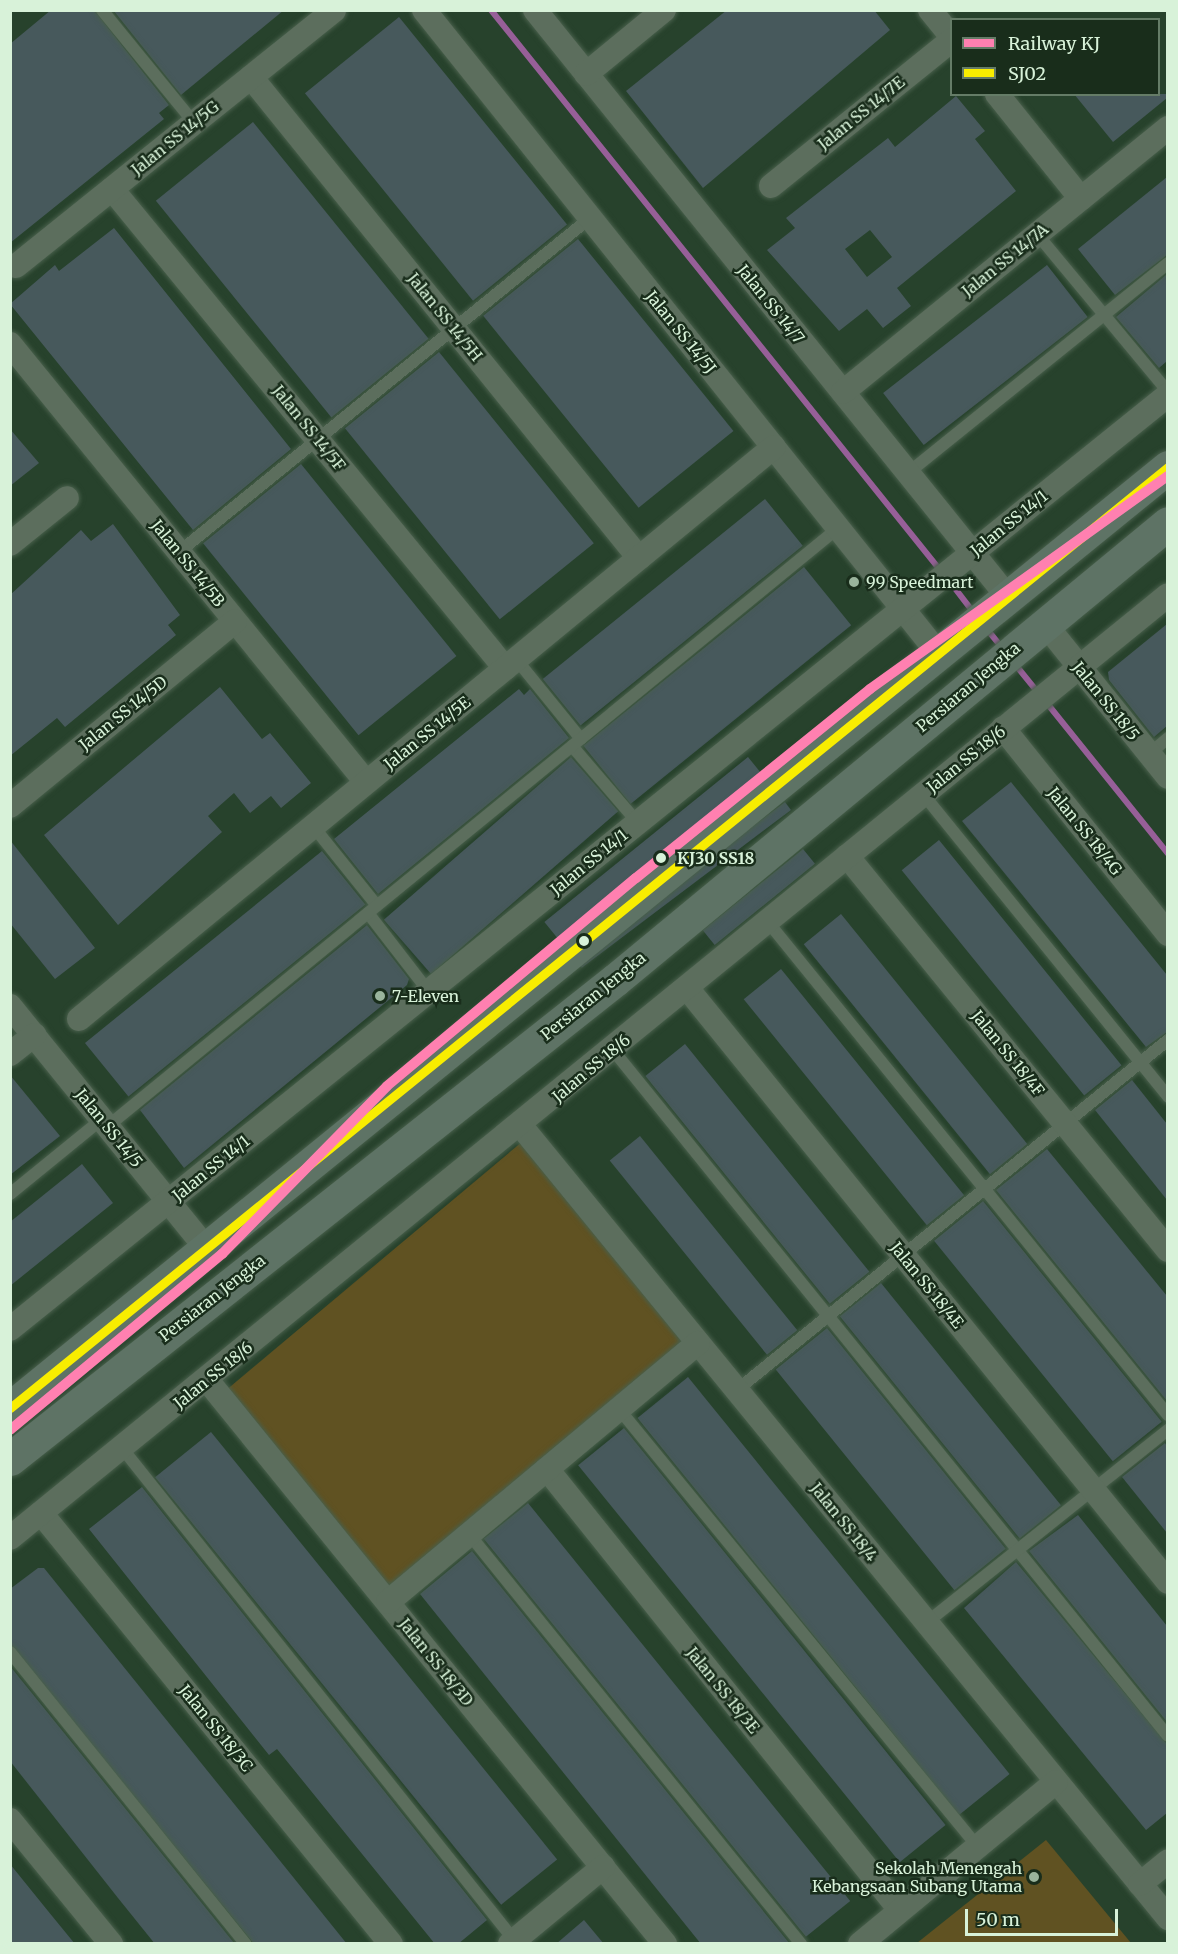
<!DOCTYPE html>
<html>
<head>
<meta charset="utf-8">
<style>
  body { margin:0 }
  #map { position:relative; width:1178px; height:1954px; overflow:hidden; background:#27422c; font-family:Merriweather,serif }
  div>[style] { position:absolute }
  .green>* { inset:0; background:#605222; transform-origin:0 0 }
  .stream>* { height:6px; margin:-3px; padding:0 3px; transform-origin:3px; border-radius:3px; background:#975f98 }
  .building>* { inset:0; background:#47595c; transform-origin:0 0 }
  .roads { filter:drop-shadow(0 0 2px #485f4b) drop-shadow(0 0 2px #485f4b) }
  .lane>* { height:12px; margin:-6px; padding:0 6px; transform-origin:6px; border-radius:6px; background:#5c6e5d }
  .street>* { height:24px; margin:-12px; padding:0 12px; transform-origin:12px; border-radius:12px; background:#5c6e5d }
  .secondary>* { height:33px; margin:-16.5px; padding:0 16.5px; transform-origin:16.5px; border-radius:16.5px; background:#5e7365 }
  .bus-1>* { height:9px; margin:-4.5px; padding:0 4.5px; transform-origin:4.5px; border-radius:4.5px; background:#f8ed00 }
  .rail-1>* { height:10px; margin:-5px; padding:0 5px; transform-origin:5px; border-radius:5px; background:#ff80b0 }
  .dots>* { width:16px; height:16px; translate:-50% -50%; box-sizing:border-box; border:3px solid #192d1b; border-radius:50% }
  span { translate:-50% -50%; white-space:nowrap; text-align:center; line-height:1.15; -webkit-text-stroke:5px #192d1b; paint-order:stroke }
  .street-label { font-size:16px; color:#d8f2d9 }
  .poi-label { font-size:16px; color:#d8f2d9 }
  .left { translate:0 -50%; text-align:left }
  .right { translate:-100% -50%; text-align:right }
  .stop-label { font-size:16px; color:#d8f2d9; font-weight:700 }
  .frame { position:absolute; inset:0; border:12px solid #d8f2d9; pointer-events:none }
  .legend { position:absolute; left:950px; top:18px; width:210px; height:78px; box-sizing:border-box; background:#192d1b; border:2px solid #657c67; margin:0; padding:8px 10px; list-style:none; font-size:18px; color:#d8f2d9 }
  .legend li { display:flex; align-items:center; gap:12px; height:30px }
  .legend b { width:30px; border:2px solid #657c67 }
  .scale { position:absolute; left:965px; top:1909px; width:153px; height:27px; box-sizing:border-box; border:3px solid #d8f2d9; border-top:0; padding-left:8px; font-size:18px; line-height:21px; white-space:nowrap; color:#d8f2d9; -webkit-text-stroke:4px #192d1b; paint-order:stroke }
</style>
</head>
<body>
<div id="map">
  <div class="green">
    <div style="left:523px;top:1141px;width:257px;height:390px;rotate:50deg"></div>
    <div style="clip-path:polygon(1046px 1840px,1131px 1943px,917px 1943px)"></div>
  </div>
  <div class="stream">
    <div style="left:491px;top:10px;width:718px;rotate:51.28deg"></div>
    <div style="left:947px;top:578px;width:44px;rotate:52.4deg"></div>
    <div style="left:986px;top:628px;width:26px;rotate:51deg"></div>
    <div style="left:1014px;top:663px;width:41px;rotate:50.9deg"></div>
    <div style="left:1046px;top:702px;width:195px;rotate:51.2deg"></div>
  </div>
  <div class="building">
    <div style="clip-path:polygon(51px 10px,94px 10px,169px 105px,159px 113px,164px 119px,10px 243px,10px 44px)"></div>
    <div style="clip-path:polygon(113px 10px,284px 10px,181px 95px)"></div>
    <div style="clip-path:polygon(727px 10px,874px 10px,890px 30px,703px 188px,626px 91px)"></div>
    <div style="left:399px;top:17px;width:267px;height:121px;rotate:51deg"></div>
    <div style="clip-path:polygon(1074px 94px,1167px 94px,1167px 98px,1113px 142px)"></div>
    <div style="clip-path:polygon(evenodd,956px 96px,985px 131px,975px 139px,1016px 191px,897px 288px,911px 306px,883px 328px,867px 309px,839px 331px,767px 250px,795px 228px,786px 218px,888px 138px,895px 147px,956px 96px,870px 230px,892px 257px,867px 277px,845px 249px,870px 230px)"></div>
    <div style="left:253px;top:122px;width:279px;height:125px;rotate:51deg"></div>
    <div style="clip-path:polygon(1167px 177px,1167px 255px,1115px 295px,1078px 249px)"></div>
    <div style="clip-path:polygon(114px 228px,291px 449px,193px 530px,10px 304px,55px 265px,59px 271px)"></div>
    <div style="left:578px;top:239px;width:247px;height:122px;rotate:51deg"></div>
    <div style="left:1047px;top:265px;width:66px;height:208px;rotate:52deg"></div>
    <div style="clip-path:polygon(1167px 274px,1167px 361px,1159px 368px,1116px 317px)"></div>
    <div style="left:439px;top:352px;width:246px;height:121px;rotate:51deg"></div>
    <div style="clip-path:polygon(10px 429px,39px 463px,10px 486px)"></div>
    <div style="left:301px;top:464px;width:247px;height:126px;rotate:51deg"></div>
    <div style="left:765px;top:499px;width:60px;height:286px;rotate:51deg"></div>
    <div style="clip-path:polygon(113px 524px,180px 615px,168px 625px,176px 635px,65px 727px,57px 718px,10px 756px,10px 595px,81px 530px,91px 541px)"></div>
    <div style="left:804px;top:567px;width:75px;height:284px;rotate:51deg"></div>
    <div style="clip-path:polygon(1167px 624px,1167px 726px,1154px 737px,1109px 680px,1108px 672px)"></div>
    <div style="clip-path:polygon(220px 687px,262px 739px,270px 733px,311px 783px,281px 808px,271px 796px,250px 813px,234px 793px,208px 816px,222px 832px,118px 925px,44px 835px)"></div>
    <div style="clip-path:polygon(519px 689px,524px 695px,530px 689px,569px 738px,378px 894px,334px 839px)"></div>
    <div style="left:571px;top:757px;width:72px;height:248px;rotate:49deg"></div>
    <div style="left:748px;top:757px;width:21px;height:262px;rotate:51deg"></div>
    <div style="clip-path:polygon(1011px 782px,1167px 975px,1167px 1032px,1146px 1047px,962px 821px)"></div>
    <div style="left:785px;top:802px;width:10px;height:262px;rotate:53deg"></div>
    <div style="clip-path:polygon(10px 840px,95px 948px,55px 979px,10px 923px)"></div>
    <div style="left:939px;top:840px;width:290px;height:48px;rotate:51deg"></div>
    <div style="left:803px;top:849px;width:19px;height:129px;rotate:51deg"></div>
    <div style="left:322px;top:851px;width:69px;height:305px;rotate:51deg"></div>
    <div style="left:841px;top:914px;width:296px;height:48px;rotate:51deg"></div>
    <div style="clip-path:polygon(367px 925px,409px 979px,407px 985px,184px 1168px,140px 1110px)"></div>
    <div style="left:781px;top:969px;width:291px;height:48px;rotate:51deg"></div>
    <div style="left:685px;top:1044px;width:293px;height:51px;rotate:51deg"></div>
    <div style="clip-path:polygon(10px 1075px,60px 1136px,10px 1175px)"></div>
    <div style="clip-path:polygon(1132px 1080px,1167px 1124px,1167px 1200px,1095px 1110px)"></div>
    <div style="left:640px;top:1136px;width:250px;height:39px;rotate:51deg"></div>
    <div style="clip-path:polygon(1047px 1149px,1167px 1296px,1167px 1401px,996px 1190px)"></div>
    <div style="clip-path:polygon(82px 1164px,113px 1203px,10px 1286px,10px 1222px)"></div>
    <div style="left:983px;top:1201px;width:284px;height:63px;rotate:51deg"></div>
    <div style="left:881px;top:1283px;width:286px;height:53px;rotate:51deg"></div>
    <div style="left:827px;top:1328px;width:284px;height:66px;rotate:51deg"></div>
    <div style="left:688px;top:1377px;width:511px;height:65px;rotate:51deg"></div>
    <div style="left:624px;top:1428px;width:511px;height:59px;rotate:51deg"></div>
    <div style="left:211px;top:1432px;width:550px;height:72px;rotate:51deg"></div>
    <div style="clip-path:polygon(1165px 1443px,1167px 1446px,1167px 1533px,1122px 1477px)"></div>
    <div style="clip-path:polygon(142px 1487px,487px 1920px,458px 1944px,435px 1944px,277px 1749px,269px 1755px,89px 1529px)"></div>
    <div style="left:528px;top:1503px;width:512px;height:57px;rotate:51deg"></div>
    <div style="clip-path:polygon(1078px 1515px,1167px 1626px,1167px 1722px,1029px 1551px)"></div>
    <div style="clip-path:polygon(472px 1551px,790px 1944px,701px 1944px,664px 1898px,420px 1594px)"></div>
    <div style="clip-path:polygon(1016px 1562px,1167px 1744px,1167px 1813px,1146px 1830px,964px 1608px)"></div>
    <div style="clip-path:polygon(38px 1568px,44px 1568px,347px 1944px,254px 1944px,10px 1644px,10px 1589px)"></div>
    <div style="clip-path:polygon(10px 1666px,235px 1944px,155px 1944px,118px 1898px,10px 1761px)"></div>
    <div style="clip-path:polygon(10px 1864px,48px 1911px,75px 1944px,10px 1944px)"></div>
    <div style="clip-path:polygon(584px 1920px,604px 1944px,556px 1944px)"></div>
  </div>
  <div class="roads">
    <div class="lane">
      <div style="left:102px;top:10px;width:146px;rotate:50.8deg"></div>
      <div style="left:1037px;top:234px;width:205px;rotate:50.3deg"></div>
      <div style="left:908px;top:473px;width:334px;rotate:-38.9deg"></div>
      <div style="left:179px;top:552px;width:530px;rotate:-39.1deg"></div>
      <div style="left:516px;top:659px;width:103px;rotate:50.9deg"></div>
      <div style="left:572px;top:746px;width:101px;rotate:49.4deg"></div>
      <div style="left:1149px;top:754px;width:25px;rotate:-40deg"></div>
      <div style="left:923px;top:794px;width:390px;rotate:51deg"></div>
      <div style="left:313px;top:826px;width:102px;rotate:51.3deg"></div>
      <div style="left:368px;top:913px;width:100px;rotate:52.3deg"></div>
      <div style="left:768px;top:922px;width:635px;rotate:50.95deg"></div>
      <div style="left:613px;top:1050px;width:882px;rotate:51.03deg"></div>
      <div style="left:108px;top:1126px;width:944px;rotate:-39.32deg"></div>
      <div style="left:10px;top:1194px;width:119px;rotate:-39.2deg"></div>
      <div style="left:737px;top:1390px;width:555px;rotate:-39.08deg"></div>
      <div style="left:619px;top:1409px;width:565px;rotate:50.67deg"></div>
      <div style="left:122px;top:1448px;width:629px;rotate:51.45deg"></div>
      <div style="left:469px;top:1534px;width:528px;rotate:51deg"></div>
      <div style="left:926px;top:1623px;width:310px;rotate:-38.6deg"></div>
      <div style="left:10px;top:1652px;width:375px;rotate:51.1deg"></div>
    </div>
    <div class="street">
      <div style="left:424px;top:10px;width:823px;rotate:51.36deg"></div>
      <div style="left:535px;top:10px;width:754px;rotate:51.14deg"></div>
      <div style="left:930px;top:10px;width:35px;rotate:51deg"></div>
      <div style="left:586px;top:74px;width:101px;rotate:-39.4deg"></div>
      <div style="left:251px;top:77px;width:618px;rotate:51.11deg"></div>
      <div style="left:997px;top:94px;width:134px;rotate:51.3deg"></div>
      <div style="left:771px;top:186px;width:233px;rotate:-38.9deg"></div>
      <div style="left:112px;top:189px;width:620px;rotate:50.63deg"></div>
      <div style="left:16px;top:266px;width:408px;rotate:-38.8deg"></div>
      <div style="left:10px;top:344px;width:564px;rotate:50.9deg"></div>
      <div style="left:843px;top:392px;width:419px;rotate:-39.1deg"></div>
      <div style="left:10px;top:544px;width:73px;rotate:-38.9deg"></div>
      <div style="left:1045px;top:624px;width:196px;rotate:51.2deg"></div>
      <div style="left:1003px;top:728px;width:264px;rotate:51.3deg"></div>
      <div style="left:10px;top:806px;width:291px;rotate:-39.4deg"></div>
      <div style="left:847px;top:856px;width:508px;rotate:50.83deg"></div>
      <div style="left:687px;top:988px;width:764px;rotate:51deg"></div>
      <div style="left:10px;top:1006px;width:313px;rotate:51deg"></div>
      <div style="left:79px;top:1019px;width:900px;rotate:-39.46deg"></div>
      <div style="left:10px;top:1054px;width:31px;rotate:-38deg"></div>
      <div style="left:521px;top:1126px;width:1023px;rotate:50.75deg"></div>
      <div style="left:10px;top:1329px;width:1488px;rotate:-38.89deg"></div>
      <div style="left:207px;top:1380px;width:727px;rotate:50.92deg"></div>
      <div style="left:547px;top:1469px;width:565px;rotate:51.32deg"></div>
      <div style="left:41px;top:1513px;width:555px;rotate:50.92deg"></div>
      <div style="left:10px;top:1538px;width:1493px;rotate:-39.16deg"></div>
      <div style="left:388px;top:1602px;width:404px;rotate:-39.9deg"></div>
      <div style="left:10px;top:1820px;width:160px;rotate:50.8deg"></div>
      <div style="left:1140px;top:1884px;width:36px;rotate:-39deg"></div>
      <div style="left:510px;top:1944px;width:121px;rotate:-39.6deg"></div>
      <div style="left:860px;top:1944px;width:254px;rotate:-39.6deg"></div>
    </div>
    <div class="secondary">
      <div style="left:10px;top:1408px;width:1492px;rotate:-39.1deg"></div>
      <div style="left:10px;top:1459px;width:772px;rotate:-38.37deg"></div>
      <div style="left:615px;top:980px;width:717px;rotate:-39.57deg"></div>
    </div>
  </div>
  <div class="bus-1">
    <div style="left:10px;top:1408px;width:1492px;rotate:-39.1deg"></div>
  </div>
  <div class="rail-1">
    <div style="left:10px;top:1430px;width:276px;rotate:-39.7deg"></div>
    <div style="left:222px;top:1254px;width:235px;rotate:-45.5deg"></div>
    <div style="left:387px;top:1086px;width:324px;rotate:-39.9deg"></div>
    <div style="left:636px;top:878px;width:301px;rotate:-38.9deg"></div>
    <div style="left:870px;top:689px;width:366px;rotate:-35.6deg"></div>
  </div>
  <div class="dots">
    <div style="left:854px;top:582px;background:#9ab49c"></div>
    <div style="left:661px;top:858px;background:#d8f2d9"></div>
    <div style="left:584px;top:941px;background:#d8f2d9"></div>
    <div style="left:380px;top:996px;background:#9ab49c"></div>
    <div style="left:1034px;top:1877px;background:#9ab49c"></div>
  </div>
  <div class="street-label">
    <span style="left:861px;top:113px;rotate:-39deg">Jalan SS 14/7E</span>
    <span style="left:175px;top:138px;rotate:-39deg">Jalan SS 14/5G</span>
    <span style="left:1005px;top:260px;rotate:-39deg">Jalan SS 14/7A</span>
    <span style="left:771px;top:304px;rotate:51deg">Jalan SS 14/7</span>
    <span style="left:445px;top:317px;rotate:51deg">Jalan SS 14/5H</span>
    <span style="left:681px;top:332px;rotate:51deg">Jalan SS 14/5J</span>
    <span style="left:309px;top:428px;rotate:51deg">Jalan SS 14/5F</span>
    <span style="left:1009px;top:523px;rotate:-39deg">Jalan SS 14/1</span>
    <span style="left:188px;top:563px;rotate:51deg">Jalan SS 14/5B</span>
    <span style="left:968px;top:687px;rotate:-40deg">Persiaran Jengka</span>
    <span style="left:1106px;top:701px;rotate:51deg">Jalan SS 18/5</span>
    <span style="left:123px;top:713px;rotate:-39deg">Jalan SS 14/5D</span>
    <span style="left:427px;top:733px;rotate:-39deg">Jalan SS 14/5E</span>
    <span style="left:966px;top:759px;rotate:-39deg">Jalan SS 18/6</span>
    <span style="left:1085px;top:831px;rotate:51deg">Jalan SS 18/4G</span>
    <span style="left:589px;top:862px;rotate:-39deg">Jalan SS 14/1</span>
    <span style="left:593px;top:996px;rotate:-39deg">Persiaran Jengka</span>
    <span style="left:1008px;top:1053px;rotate:51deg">Jalan SS 18/4F</span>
    <span style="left:591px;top:1068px;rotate:-40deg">Jalan SS 18/6</span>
    <span style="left:109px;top:1128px;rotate:51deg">Jalan SS 14/5</span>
    <span style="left:211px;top:1168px;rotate:-39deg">Jalan SS 14/1</span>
    <span style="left:927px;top:1285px;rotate:51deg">Jalan SS 18/4E</span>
    <span style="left:212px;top:1298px;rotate:-38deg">Persiaran Jengka</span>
    <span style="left:213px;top:1375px;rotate:-39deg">Jalan SS 18/6</span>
    <span style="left:844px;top:1522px;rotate:51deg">Jalan SS 18/4</span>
    <span style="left:436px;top:1662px;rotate:51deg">Jalan SS 18/3D</span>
    <span style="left:723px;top:1690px;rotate:51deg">Jalan SS 18/3E</span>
    <span style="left:216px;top:1728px;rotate:51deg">Jalan SS 18/3C</span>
  </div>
  <div class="poi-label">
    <span class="left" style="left:866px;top:582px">99 Speedmart</span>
    <span class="left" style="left:392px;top:996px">7-Eleven</span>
    <span class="right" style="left:1022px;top:1877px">Sekolah Menengah<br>Kebangsaan Subang Utama</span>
  </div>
  <div class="stop-label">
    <span class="left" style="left:677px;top:858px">KJ30 SS18</span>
  </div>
  <div class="frame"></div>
  <ul class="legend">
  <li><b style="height:8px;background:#ff80b0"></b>Railway KJ</li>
  <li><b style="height:8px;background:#f8ed00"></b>SJ02</li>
  </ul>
  <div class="scale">50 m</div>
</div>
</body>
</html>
